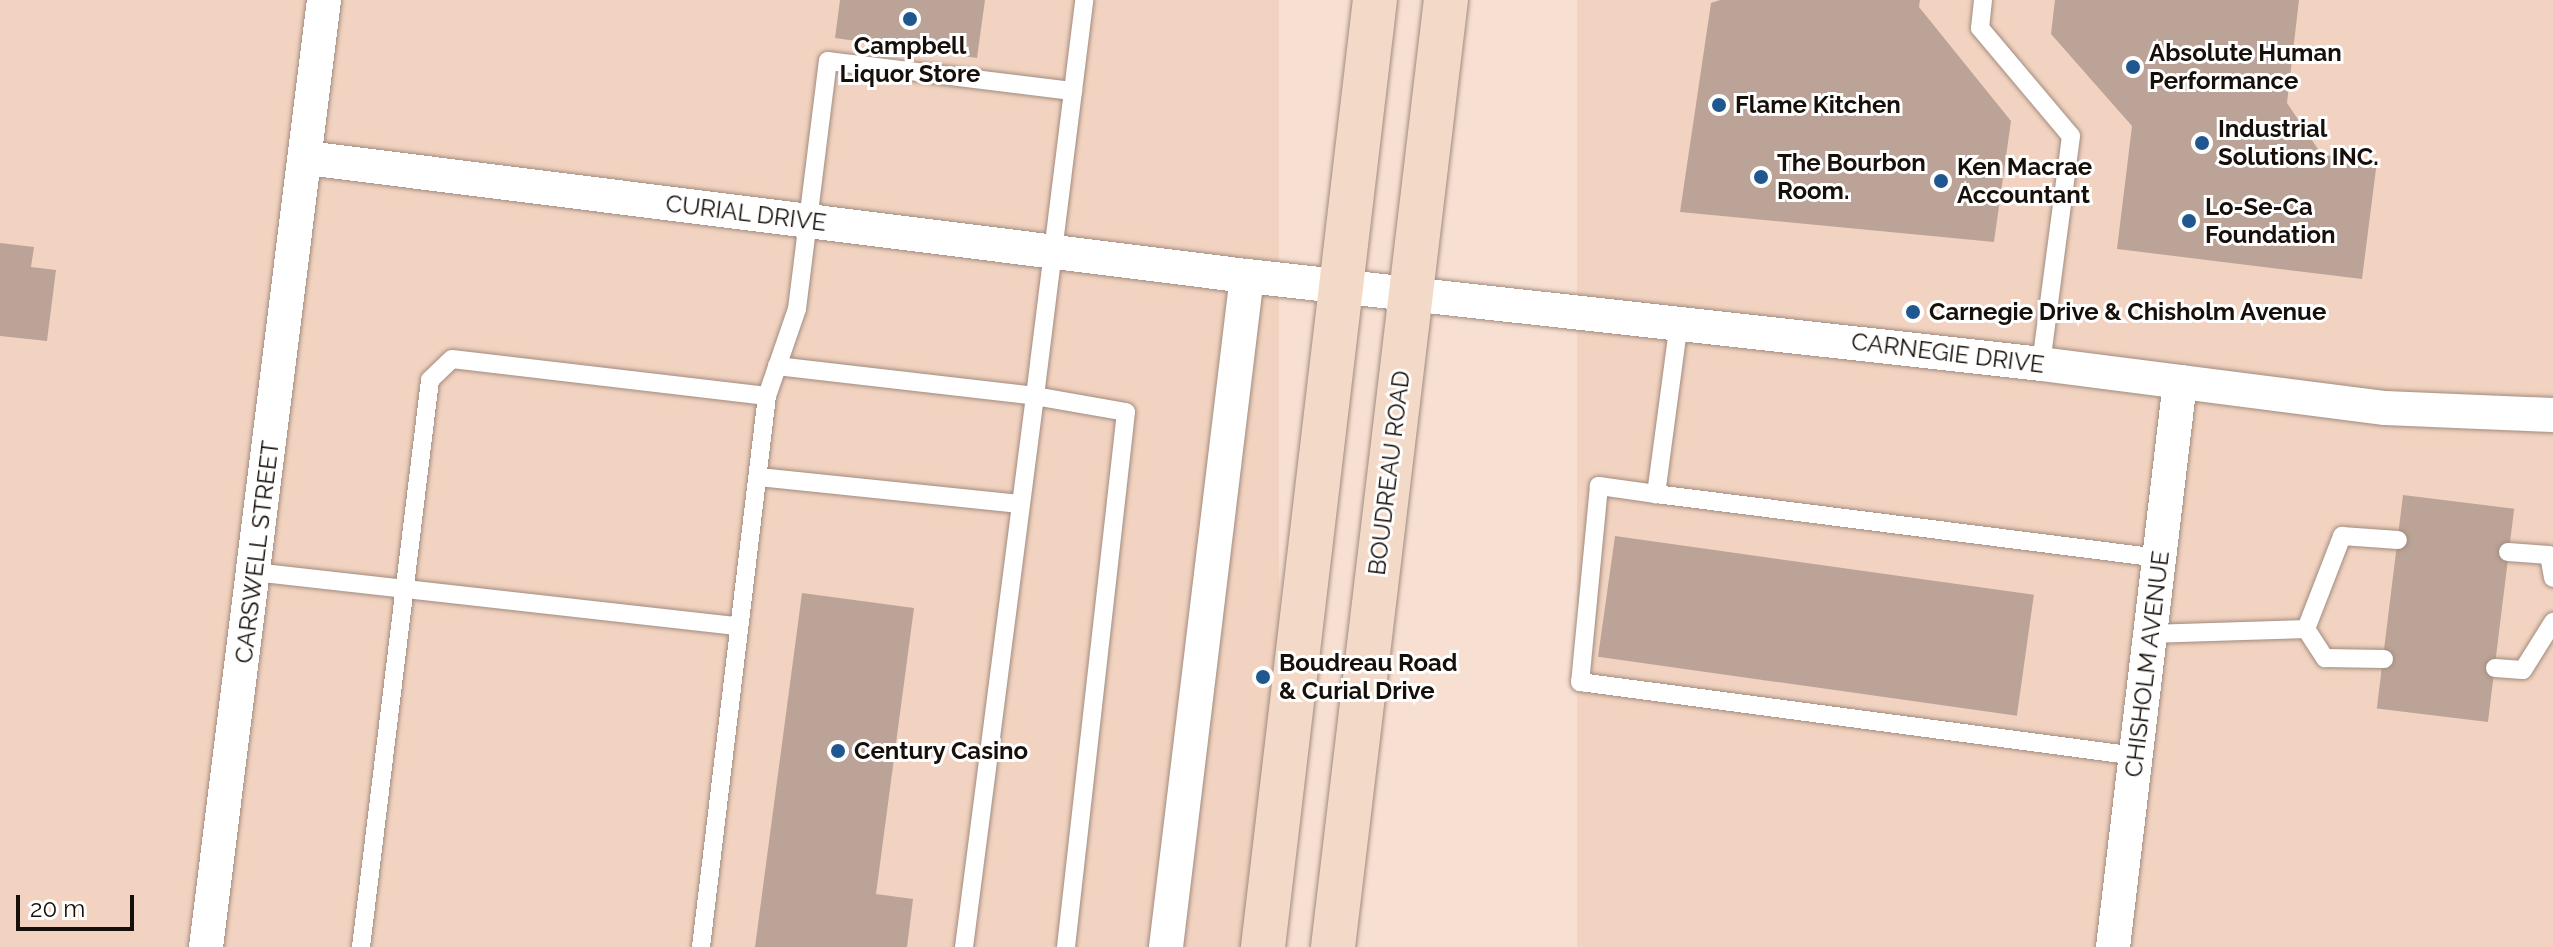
<!DOCTYPE html>
<html>
<head>
<meta charset="utf-8">
<style>
  body { margin:0 }
  #map { position:relative; width:2553px; height:947px; overflow:hidden; background:#f7e0d2; font-family:Raleway,sans-serif }
  div>[style] { position:absolute }
  .built>* { inset:0; background:#f2d3c1; transform-origin:0 0 }
  .building>* { inset:0; background:#bba497; transform-origin:0 0 }
  .roads { filter:drop-shadow(0 0 2px #a18b7e) drop-shadow(0 0 2px #a18b7e) }
  .lane>* { height:18px; margin:-9px; padding:0 9px; transform-origin:9px; border-radius:9px; background:#fff }
  .street>* { height:34px; margin:-17px; padding:0 17px; transform-origin:17px; border-radius:17px; background:#fff }
  .secondary>* { height:44px; margin:-22px; padding:0 22px; transform-origin:22px; border-radius:22px; background:#f3d9c7 }
  .dots>* { width:22px; height:22px; translate:-50% -50%; box-sizing:border-box; border:4px solid #fff; border-radius:50% }
  span { translate:-50% -50%; white-space:nowrap; text-align:center; line-height:1.15; -webkit-text-stroke:6px #fff; paint-order:stroke }
  .poi-label { font-size:24px; color:#170f0a; font-weight:700 }
  .left { translate:0 -50%; text-align:left }
  .street-label { font-size:24px; color:#170f0a }
  .scale { position:absolute; left:16px; top:895px; width:118px; height:36px; box-sizing:border-box; border:4px solid #170f0a; border-top:0; padding-left:10px; font-size:24px; line-height:28px; white-space:nowrap; color:#170f0a; -webkit-text-stroke:6px #fff; paint-order:stroke }
</style>
</head>
<body>
<div id="map">
  <div class="built">
    <div style="left:0;top:0;width:1279px;height:947px"></div>
    <div style="left:1577px;top:0;width:976px;height:955px"></div>
  </div>
  <div class="building">
    <div style="clip-path:polygon(840px 0,985px 0,977px 58px,835px 38px)"></div>
    <div style="clip-path:polygon(1720px 0,1920px 0,1919px 7px,2011px 121px,1994px 242px,1680px 212px,1711px 3px)"></div>
    <div style="clip-path:polygon(2055px 0,2299px 0,2287px 103px,2322px 155px,2377px 161px,2362px 279px,2117px 249px,2132px 126px,2051px 34px)"></div>
    <div style="clip-path:polygon(0 243px,34px 247px,31px 267px,56px 270px,47px 341px,0 336px)"></div>
    <div style="left:2403px;top:495px;width:112px;height:215px;rotate:7deg"></div>
    <div style="left:1615px;top:536px;width:423px;height:122px;rotate:8deg"></div>
    <div style="clip-path:polygon(802px 593px,914px 608px,876px 894px,913px 899px,907px 947px,755px 947px)"></div>
  </div>
  <div class="roads">
    <div class="lane">
      <div style="left:1983px;top:0;width:28px;rotate:96deg"></div>
      <div style="left:1980px;top:28px;width:141px;rotate:49.9deg"></div>
      <div style="left:2071px;top:136px;width:230px;rotate:97.5deg"></div>
      <div style="left:1679px;top:322px;width:174px;rotate:97.6deg"></div>
      <div style="left:1656px;top:494px;width:58px;rotate:-172deg"></div>
      <div style="left:1599px;top:486px;width:197px;rotate:95.5deg"></div>
      <div style="left:1580px;top:682px;width:561px;rotate:7.58deg"></div>
      <div style="left:777px;top:366px;width:260px;rotate:6.6deg"></div>
      <div style="left:1035px;top:396px;width:556px;rotate:97.34deg"></div>
      <div style="left:758px;top:477px;width:264px;rotate:5.9deg"></div>
      <div style="left:1656px;top:494px;width:507px;rotate:7.25deg"></div>
      <div style="left:2508px;top:552px;width:41px;rotate:4.2deg"></div>
      <div style="left:2549px;top:555px;width:23px;rotate:80deg"></div>
      <div style="left:254px;top:572px;width:488px;rotate:6.4deg"></div>
      <div style="left:2306px;top:629px;width:100px;rotate:-68.8deg"></div>
      <div style="left:2342px;top:536px;width:56px;rotate:4.1deg"></div>
      <div style="left:2306px;top:629px;width:35px;rotate:57deg"></div>
      <div style="left:2325px;top:658px;width:59px;rotate:1deg"></div>
      <div style="left:2150px;top:634px;width:156px;rotate:-1.8deg"></div>
      <div style="left:2495px;top:668px;width:28px;rotate:4deg"></div>
      <div style="left:2523px;top:670px;width:57px;rotate:-58deg"></div>
      <div style="left:361px;top:947px;width:571px;rotate:-83.06deg"></div>
      <div style="left:430px;top:380px;width:30px;rotate:-44deg"></div>
      <div style="left:452px;top:359px;width:317px;rotate:6.7deg"></div>
      <div style="left:701px;top:947px;width:555px;rotate:-83.17deg"></div>
      <div style="left:767px;top:396px;width:92px;rotate:-71deg"></div>
      <div style="left:797px;top:309px;width:250px;rotate:-82.9deg"></div>
      <div style="left:828px;top:61px;width:247px;rotate:7deg"></div>
      <div style="left:1066px;top:947px;width:538px;rotate:-83.6deg"></div>
      <div style="left:1126px;top:412px;width:92px;rotate:-170deg"></div>
      <div style="left:1035px;top:396px;width:399px;rotate:-82.9deg"></div>
    </div>
    <div class="street">
      <div style="left:307px;top:158px;width:947px;rotate:7.16deg"></div>
      <div style="left:1247px;top:276px;width:799px;rotate:6.32deg"></div>
      <div style="left:2041px;top:364px;width:347px;rotate:7.3deg"></div>
      <div style="left:2385px;top:408px;width:168px;rotate:2.4deg"></div>
      <div style="left:206px;top:947px;width:954px;rotate:-82.9deg"></div>
      <div style="left:1166px;top:947px;width:676px;rotate:-83.12deg"></div>
      <div style="left:2113px;top:947px;width:569px;rotate:-83.24deg"></div>
    </div>
    <div class="secondary">
      <div style="left:1263px;top:947px;width:954px;rotate:-83.26deg"></div>
      <div style="left:1333px;top:947px;width:954px;rotate:-83.2deg"></div>
    </div>
  </div>
  <div class="dots">
    <div style="left:910px;top:19px;background:#20578f"></div>
    <div style="left:2133px;top:67px;background:#20578f"></div>
    <div style="left:1719px;top:105px;background:#20578f"></div>
    <div style="left:2202px;top:143px;background:#20578f"></div>
    <div style="left:1761px;top:177px;background:#20578f"></div>
    <div style="left:1941px;top:181px;background:#20578f"></div>
    <div style="left:2189px;top:221px;background:#20578f"></div>
    <div style="left:1913px;top:312px;background:#20578f"></div>
    <div style="left:1263px;top:677px;background:#20578f"></div>
    <div style="left:838px;top:751px;background:#20578f"></div>
  </div>
  <div class="poi-label">
    <span style="left:910px;top:60px">Campbell<br>Liquor Store</span>
    <span class="left" style="left:2149px;top:67px">Absolute Human<br>Performance</span>
    <span class="left" style="left:1735px;top:105px">Flame Kitchen</span>
    <span class="left" style="left:2218px;top:143px">Industrial<br>Solutions INC.</span>
    <span class="left" style="left:1777px;top:177px">The Bourbon<br>Room.</span>
    <span class="left" style="left:1957px;top:181px">Ken Macrae<br>Accountant</span>
    <span class="left" style="left:2205px;top:221px">Lo-Se-Ca<br>Foundation</span>
    <span class="left" style="left:1929px;top:312px">Carnegie Drive &amp; Chisholm Avenue</span>
    <span class="left" style="left:1279px;top:677px">Boudreau Road<br>&amp; Curial Drive</span>
    <span class="left" style="left:854px;top:751px">Century Casino</span>
  </div>
  <div class="street-label">
    <span style="left:746px;top:213px;rotate:7deg">CURIAL DRIVE</span>
    <span style="left:1948px;top:353px;rotate:7deg">CARNEGIE DRIVE</span>
    <span style="left:1389px;top:473px;rotate:-83deg">BOUDREAU ROAD</span>
    <span style="left:257px;top:552px;rotate:-83deg">CARSWELL STREET</span>
    <span style="left:2147px;top:664px;rotate:-83deg">CHISHOLM AVENUE</span>
  </div>
  <div class="scale">20 m</div>
</div>
</body>
</html>
